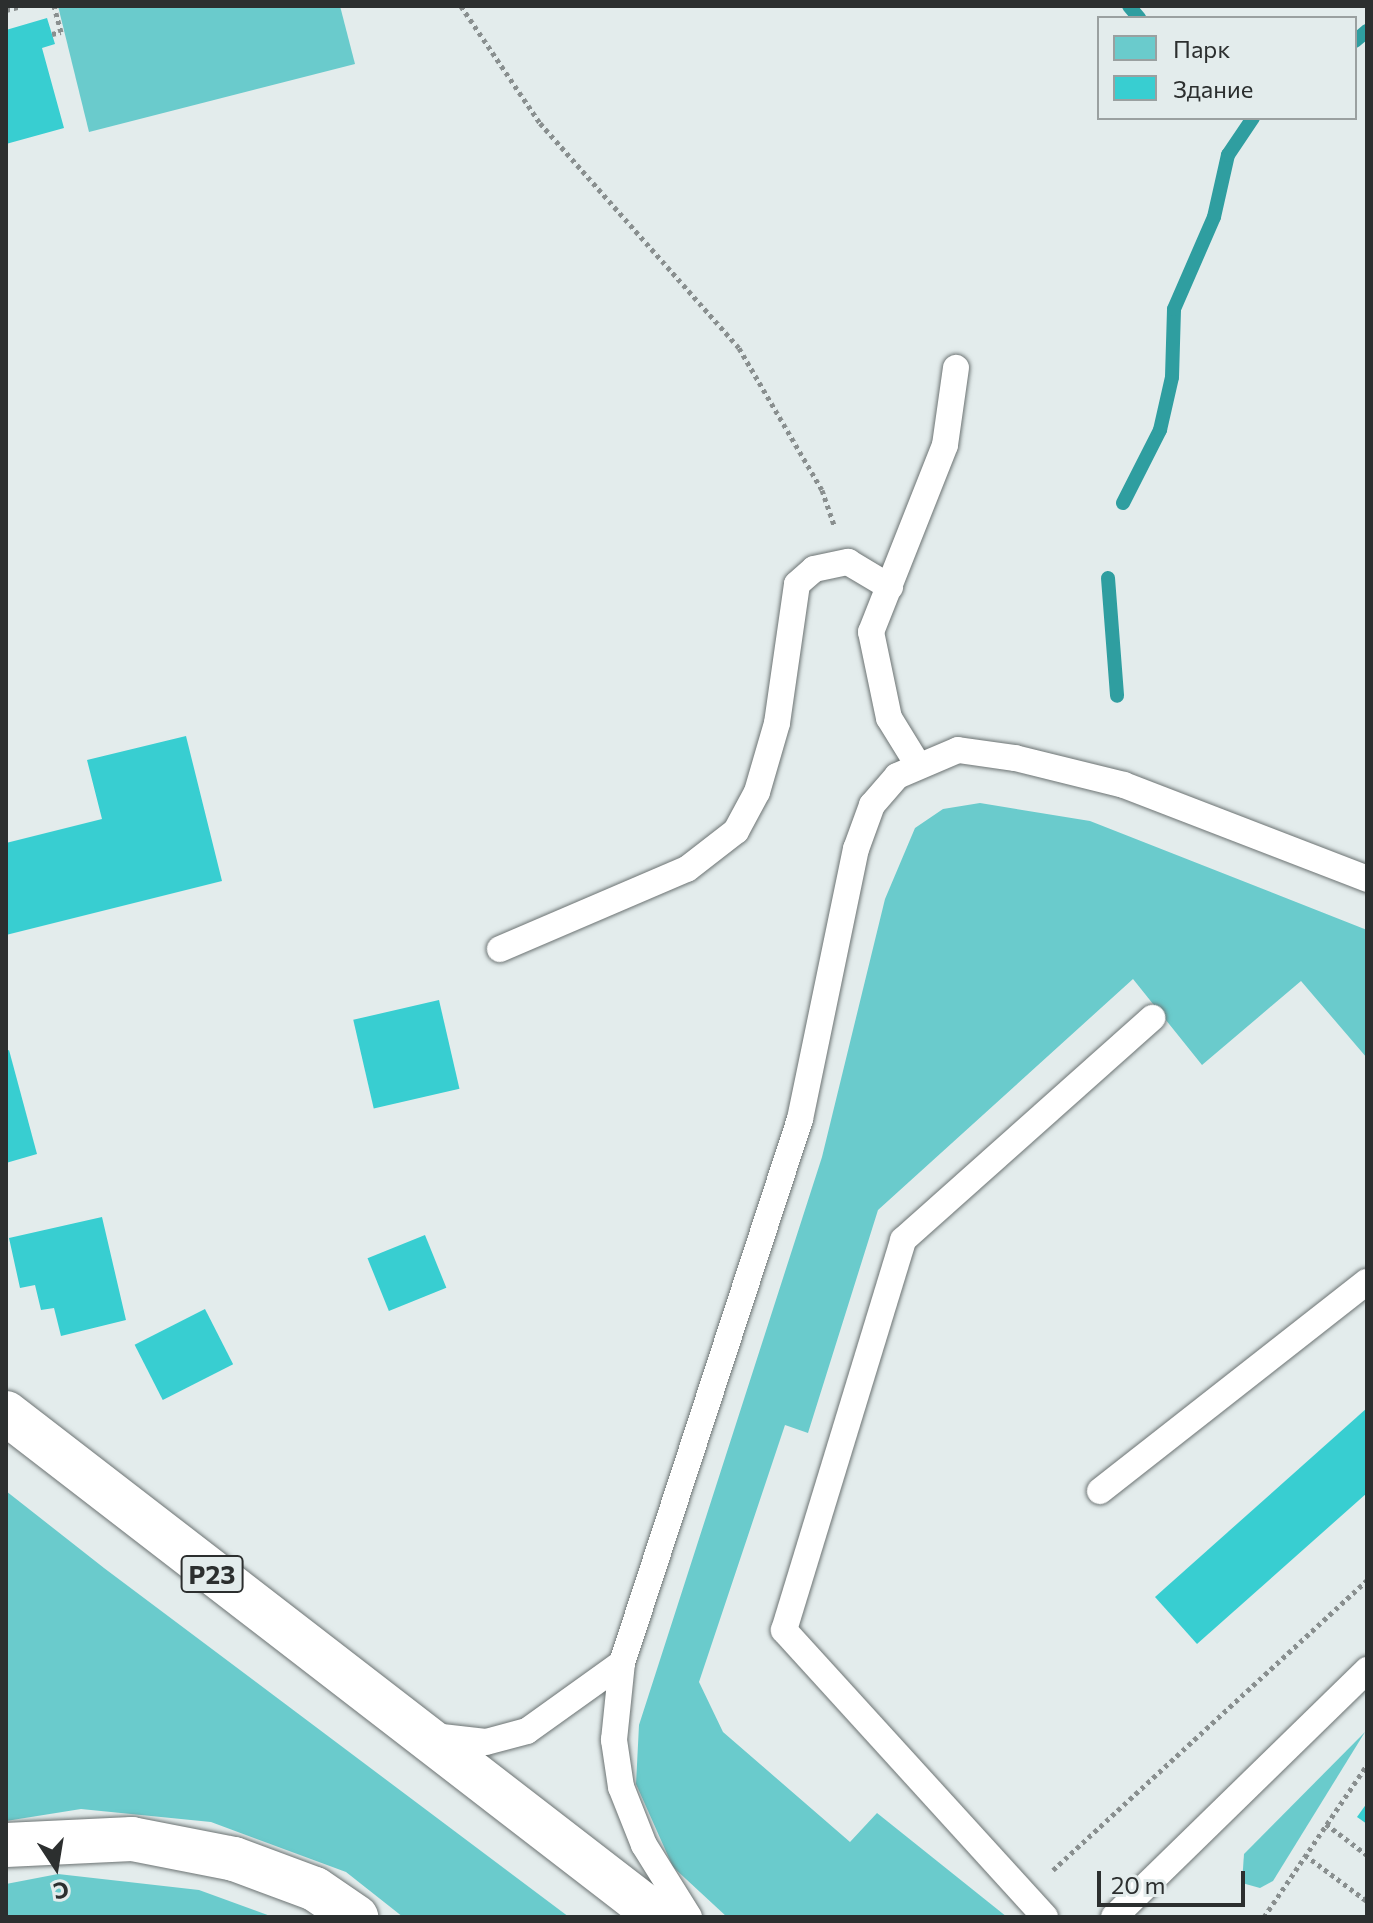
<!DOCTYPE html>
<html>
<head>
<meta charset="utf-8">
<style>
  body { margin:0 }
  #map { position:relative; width:1373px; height:1923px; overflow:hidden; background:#e3ecec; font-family:Commissioner,sans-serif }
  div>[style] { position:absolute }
  .green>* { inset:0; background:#6acbcc }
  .stream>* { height:14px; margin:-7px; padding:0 7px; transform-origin:7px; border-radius:7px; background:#2f9ea0 }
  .building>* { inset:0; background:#38ced1; transform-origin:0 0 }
  .path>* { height:5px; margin-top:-2.5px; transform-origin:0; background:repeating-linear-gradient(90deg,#898f8f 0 4px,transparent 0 8px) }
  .roads { filter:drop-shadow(0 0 2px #6c7373) drop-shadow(0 0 2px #6c7373) }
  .service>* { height:26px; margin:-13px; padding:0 13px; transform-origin:13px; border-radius:13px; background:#fff }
  .trunk>* { height:44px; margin:-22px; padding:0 22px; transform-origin:22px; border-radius:22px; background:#fff }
  span { translate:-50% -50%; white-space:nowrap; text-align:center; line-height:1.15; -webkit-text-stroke:7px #e3ecec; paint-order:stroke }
  .shield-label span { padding:2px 6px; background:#e3ecec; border:2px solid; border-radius:6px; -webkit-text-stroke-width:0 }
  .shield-label { font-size:26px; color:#2c2f2f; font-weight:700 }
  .frame { position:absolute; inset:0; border:8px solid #2c2f2f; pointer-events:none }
  .legend { position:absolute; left:1097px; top:16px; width:260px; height:104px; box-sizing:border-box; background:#e3ecec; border:2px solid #9aa0a0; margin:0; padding:10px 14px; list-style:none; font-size:24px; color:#2c2f2f }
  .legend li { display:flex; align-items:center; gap:16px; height:40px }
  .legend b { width:40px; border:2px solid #9aa0a0 }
  .north { position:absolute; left:16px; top:1827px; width:80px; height:80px; -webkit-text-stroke:6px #e3ecec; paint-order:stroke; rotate:168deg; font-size:22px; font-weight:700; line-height:32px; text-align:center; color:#2c2f2f }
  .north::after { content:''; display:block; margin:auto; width:28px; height:36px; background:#2c2f2f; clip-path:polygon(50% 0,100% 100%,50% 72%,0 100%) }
  .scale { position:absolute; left:1097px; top:1871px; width:148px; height:36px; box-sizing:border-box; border:4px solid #2c2f2f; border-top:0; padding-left:10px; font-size:24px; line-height:28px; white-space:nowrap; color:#2c2f2f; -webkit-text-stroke:6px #e3ecec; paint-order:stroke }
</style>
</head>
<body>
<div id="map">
  <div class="green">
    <div style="clip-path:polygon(58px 6px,340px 6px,355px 64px,89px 132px)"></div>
    <div style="clip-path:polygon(980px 803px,1090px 821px,1367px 930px,1367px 1058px,1301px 981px,1202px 1065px,1133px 979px,878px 1210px,808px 1433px,785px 1425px,699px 1682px,723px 1732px,850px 1842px,877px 1813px,1007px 1917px,727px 1917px,673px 1867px,636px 1784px,639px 1725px,822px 1157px,885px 899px,915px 828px,943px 809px)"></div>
    <div style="clip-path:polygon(6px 1491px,104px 1568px,569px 1917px,403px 1917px,346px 1872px,211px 1822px,81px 1809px,6px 1821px)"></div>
    <div style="clip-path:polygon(1365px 1732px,1273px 1881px,1260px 1888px,1242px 1883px,1244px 1854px)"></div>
    <div style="clip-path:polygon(58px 1874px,199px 1890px,273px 1917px,6px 1917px,6px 1884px)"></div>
  </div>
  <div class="stream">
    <div style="left:1129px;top:6px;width:16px;rotate:50deg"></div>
    <div style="left:1355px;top:41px;width:16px;rotate:-40deg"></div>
    <div style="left:1123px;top:503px;width:82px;rotate:-63.1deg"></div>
    <div style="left:1160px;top:430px;width:54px;rotate:-77.2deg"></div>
    <div style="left:1172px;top:377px;width:68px;rotate:-88.3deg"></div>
    <div style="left:1174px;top:309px;width:100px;rotate:-66.5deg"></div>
    <div style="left:1214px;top:217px;width:64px;rotate:-77.3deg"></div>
    <div style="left:1228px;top:155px;width:45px;rotate:-56deg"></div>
    <div style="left:1108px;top:578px;width:118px;rotate:85.6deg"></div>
  </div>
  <div class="building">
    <div style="clip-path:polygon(47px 18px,55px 44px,42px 48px,64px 128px,6px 144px,6px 30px)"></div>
    <div style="clip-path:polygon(186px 736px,222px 881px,6px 935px,6px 843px,102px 819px,87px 760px)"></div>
    <div style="left:439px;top:1000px;width:91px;height:88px;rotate:77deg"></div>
    <div style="clip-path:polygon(9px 1050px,37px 1154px,6px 1163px,6px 1051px)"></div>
    <div style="clip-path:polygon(102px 1217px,126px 1320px,61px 1336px,54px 1308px,41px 1310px,35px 1285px,20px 1288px,9px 1238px)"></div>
    <div style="left:425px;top:1235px;width:57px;height:62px;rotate:68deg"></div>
    <div style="left:205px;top:1309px;width:62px;height:79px;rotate:63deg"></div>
    <div style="clip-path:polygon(1367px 1408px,1367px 1493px,1197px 1644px,1155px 1597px)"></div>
    <div style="clip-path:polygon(1367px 1803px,1367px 1824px,1357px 1817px)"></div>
  </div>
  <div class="path">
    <div style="left:461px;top:6px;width:141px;rotate:56deg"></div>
    <div style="left:540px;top:123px;width:300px;rotate:48.5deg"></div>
    <div style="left:739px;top:348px;width:164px;rotate:59.7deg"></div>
    <div style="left:822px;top:490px;width:39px;rotate:71deg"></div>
    <div style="left:6px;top:10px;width:16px;rotate:-14deg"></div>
    <div style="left:52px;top:34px;width:9px;rotate:-13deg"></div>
    <div style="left:61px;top:32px;width:27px;rotate:-105deg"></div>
    <div style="left:1326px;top:1824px;width:51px;rotate:37.1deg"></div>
    <div style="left:1305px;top:1855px;width:77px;rotate:36.6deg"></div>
    <div style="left:1053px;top:1870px;width:427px;rotate:-42.7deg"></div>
    <div style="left:1264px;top:1917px;width:184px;rotate:-55.9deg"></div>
  </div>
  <div class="roads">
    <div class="service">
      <div style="left:918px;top:765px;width:55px;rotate:-121.7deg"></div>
      <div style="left:889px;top:718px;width:88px;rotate:-101.8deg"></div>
      <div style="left:871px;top:632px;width:201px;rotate:-68.4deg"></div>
      <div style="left:945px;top:445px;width:78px;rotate:-81.9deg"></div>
      <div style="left:500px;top:949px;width:203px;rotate:-23.2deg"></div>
      <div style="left:687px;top:869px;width:62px;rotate:-37.8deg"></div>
      <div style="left:736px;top:831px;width:44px;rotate:-61.7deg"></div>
      <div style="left:757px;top:792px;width:72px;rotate:-73.8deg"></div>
      <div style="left:777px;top:723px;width:140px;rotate:-81.8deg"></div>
      <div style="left:797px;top:584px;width:23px;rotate:-41deg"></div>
      <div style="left:814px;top:569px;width:35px;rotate:-12deg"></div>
      <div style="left:848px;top:562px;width:49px;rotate:30.8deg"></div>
      <div style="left:1100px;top:1491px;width:339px;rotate:-38.1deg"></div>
      <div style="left:433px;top:1736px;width:53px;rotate:6.5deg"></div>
      <div style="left:486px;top:1742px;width:42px;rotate:-15deg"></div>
      <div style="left:527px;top:1731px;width:117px;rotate:-35.6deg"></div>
      <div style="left:689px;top:1917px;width:85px;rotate:-122deg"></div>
      <div style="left:644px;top:1845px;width:62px;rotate:-111.6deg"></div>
      <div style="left:621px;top:1787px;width:48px;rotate:-98.5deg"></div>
      <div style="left:614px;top:1740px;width:77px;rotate:-84.1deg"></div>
      <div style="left:622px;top:1663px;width:572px;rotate:-71.88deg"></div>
      <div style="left:800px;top:1119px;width:276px;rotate:-78.3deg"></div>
      <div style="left:856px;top:849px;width:47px;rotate:-70deg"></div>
      <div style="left:872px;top:805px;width:38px;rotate:-49deg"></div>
      <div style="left:897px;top:776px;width:66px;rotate:-23.1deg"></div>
      <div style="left:958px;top:750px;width:58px;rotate:8deg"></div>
      <div style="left:1015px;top:758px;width:112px;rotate:13.9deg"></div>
      <div style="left:1124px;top:785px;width:261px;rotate:21.1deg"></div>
      <div style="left:1045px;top:1917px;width:388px;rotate:-132.3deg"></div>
      <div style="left:784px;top:1630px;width:408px;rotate:-73deg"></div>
      <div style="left:903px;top:1240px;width:334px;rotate:-41.7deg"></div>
      <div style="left:1114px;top:1917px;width:354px;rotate:-44.3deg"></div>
    </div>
    <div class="trunk">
      <div style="left:6px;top:1413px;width:825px;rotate:37.66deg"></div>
      <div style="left:6px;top:1845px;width:126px;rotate:-2.7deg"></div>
      <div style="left:132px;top:1839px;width:104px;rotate:11.1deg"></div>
      <div style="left:234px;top:1859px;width:86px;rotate:20.3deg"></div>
      <div style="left:315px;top:1889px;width:50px;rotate:34.3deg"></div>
    </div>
  </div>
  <div class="shield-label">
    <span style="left:212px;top:1574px">Р23</span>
  </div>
  <div class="frame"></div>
  <ul class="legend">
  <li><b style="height:22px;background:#6acbcc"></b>Парк</li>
  <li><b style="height:22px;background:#38ced1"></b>Здание</li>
  </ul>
  <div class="north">С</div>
  <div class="scale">20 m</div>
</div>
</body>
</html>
